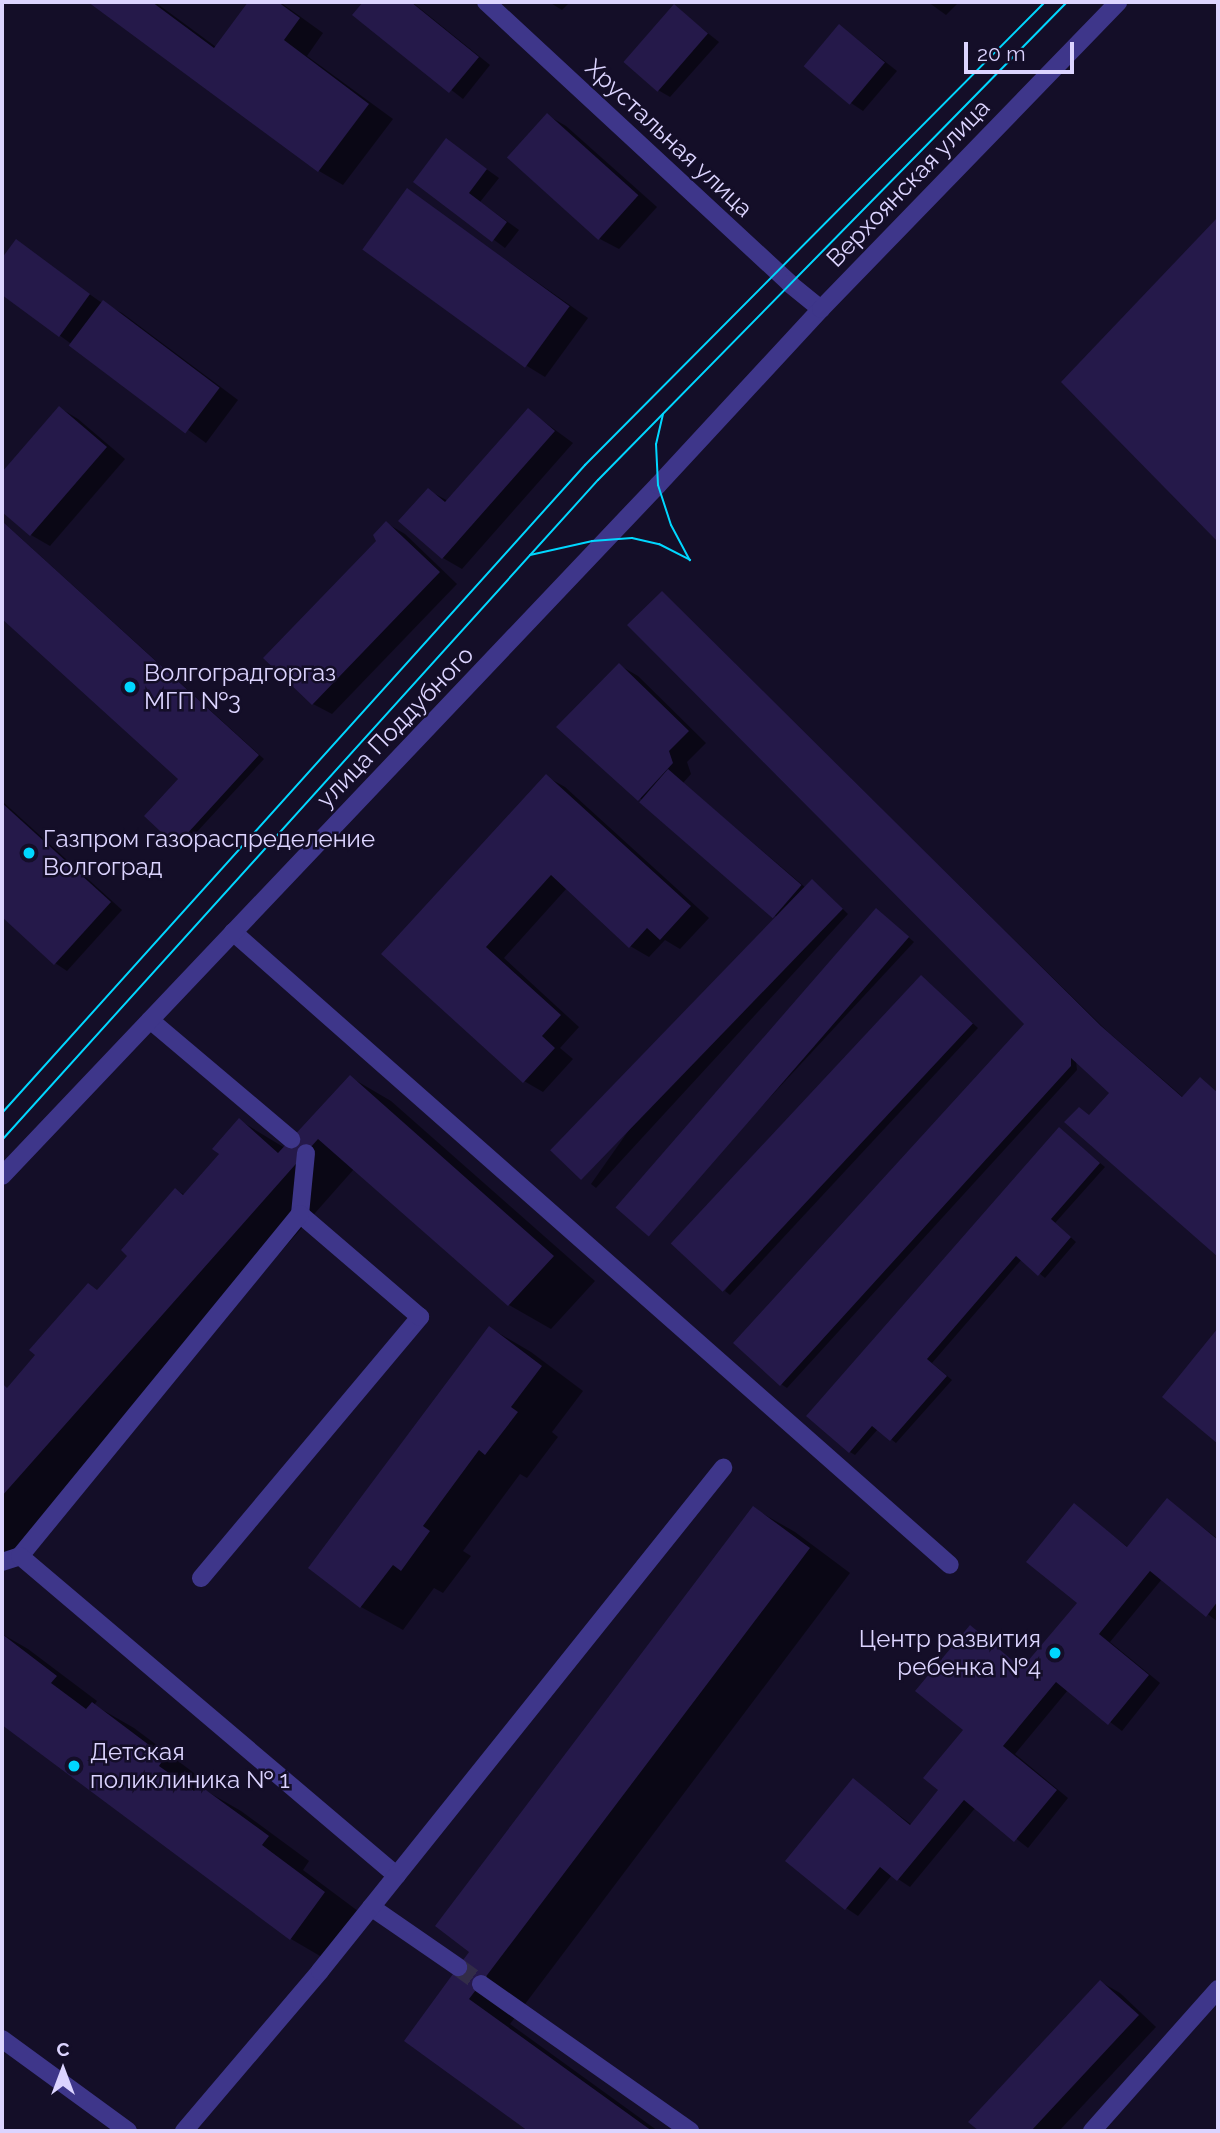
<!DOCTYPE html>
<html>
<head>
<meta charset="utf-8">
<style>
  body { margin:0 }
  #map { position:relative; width:1220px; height:2133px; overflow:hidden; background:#140e28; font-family:Raleway,sans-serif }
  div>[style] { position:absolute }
  .shadow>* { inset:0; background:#0007 }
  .building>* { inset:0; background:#25194a; transform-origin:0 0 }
  .minor-tunnel>* { height:18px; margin-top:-9px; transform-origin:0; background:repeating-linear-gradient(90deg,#322c48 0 18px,transparent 0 27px) }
  .minor>* { height:18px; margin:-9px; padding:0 9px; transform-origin:9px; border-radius:9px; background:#3e368a }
  .tram>* { height:2px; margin:-1px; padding:0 1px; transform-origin:1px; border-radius:1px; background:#00d7ff }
  .dots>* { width:19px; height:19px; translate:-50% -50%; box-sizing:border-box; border:4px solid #140e28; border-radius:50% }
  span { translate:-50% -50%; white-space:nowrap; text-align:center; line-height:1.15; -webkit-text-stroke:5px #140e28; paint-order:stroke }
  .street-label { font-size:24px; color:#dcd4ff }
  .poi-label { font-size:24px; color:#dcd4ff }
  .left { translate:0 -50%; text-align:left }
  .right { translate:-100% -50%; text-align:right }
  .frame { position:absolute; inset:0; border:4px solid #dcd4ff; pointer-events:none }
  .north { position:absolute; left:28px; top:2035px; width:70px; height:70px; -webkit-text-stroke:5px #140e28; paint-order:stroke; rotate:0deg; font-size:19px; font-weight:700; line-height:28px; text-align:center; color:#dcd4ff }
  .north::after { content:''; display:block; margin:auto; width:24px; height:32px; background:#dcd4ff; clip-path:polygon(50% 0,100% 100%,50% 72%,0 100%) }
  .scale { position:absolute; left:964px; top:42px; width:110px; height:32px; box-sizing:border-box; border:4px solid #dcd4ff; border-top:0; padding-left:9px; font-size:21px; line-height:24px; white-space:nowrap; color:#dcd4ff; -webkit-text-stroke:5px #140e28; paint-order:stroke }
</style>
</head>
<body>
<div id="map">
  <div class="shadow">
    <div style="clip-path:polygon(91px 2px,155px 2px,216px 47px,251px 2px,280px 2px,323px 33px,307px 56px,393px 119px,343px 185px,319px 171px)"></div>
    <div style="clip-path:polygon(365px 2px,412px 2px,490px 65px,463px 99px,355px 15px)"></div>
    <div style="clip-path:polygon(549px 2px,570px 2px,562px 10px)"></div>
    <div style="clip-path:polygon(928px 2px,959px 2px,946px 15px)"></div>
    <div style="clip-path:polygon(675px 7px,719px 42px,670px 97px,658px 90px)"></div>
    <div style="clip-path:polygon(840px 26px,897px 71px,863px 111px,851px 103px)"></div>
    <div style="clip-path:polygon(547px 115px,566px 126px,657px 207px,619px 249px,600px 239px)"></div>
    <div style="clip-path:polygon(447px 141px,499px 178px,480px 202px,519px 230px,505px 248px,416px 182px)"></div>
    <div style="clip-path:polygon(407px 190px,588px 318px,545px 377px,527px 366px)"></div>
    <div style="clip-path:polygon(1218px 220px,1218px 538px,1064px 382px)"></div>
    <div style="clip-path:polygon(16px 242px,102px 303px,122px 313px,238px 400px,206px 443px,2px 293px,2px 261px)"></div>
    <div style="clip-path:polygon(60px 408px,78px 419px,125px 459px,50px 546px,31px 535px,2px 510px,2px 475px)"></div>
    <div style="clip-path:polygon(528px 410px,573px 443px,462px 569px,443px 558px,401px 521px,428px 490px,448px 501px)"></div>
    <div style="clip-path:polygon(2px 521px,264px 759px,183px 847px,177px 844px,181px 779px,2px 617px)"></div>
    <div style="clip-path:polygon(386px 523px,405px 534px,457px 584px,332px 714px,313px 704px)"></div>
    <div style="clip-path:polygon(662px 593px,1107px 1031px,1184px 1098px,1200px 1079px,1218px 1093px,1218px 1255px,1067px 1122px,1090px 1117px,1112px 1092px,1076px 1061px,1077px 1070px,787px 1388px,781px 1384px,1026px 1024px)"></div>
    <div style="clip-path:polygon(619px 665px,638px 676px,706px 743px,687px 762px,691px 774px,683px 783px,806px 888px,812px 881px,818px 885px,848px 914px,596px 1188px,591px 1184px,778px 918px,558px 727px)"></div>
    <div style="clip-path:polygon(547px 777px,565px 787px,709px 918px,680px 949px,665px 940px,649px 957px,630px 946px,567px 888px,504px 958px,579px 1027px,560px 1048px,573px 1059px,543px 1092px,524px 1081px,384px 954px)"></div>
    <div style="clip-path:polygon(2px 801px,122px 910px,67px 971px,55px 963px,2px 915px)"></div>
    <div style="clip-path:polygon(882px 914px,914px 942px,646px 1231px,640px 1228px)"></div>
    <div style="clip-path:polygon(927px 981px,978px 1028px,730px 1295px,725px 1291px)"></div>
    <div style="clip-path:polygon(350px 1077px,391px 1101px,595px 1281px,551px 1329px,509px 1305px,354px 1169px,2px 1567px,2px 1385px,8px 1389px,98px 1291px,130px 1256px,176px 1190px,185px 1195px,221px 1154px,239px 1120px,285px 1148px)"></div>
    <div style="clip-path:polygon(1059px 1129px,1105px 1167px,1055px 1223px,1076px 1242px,1045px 1278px,1022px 1259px,932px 1363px,952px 1380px,896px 1443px,878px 1429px,855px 1455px,850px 1452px)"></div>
    <div style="clip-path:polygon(490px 1328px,531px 1352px,583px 1391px,552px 1432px,558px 1437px,527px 1478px,520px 1474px,463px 1551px,471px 1556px,443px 1593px,434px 1588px,403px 1630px,361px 1607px,310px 1568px)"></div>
    <div style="clip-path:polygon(1218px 1333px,1218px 1442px,1165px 1397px)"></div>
    <div style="clip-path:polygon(1168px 1501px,1218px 1539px,1218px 1622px,1162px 1579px,1110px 1642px,1160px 1683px,1122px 1731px,1068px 1690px,1015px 1754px,1068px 1798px,1028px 1848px,976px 1807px,910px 1887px,892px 1875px,858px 1916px,846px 1908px,854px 1781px,912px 1825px,941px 1790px,966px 1729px,970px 1627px,1024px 1669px,1079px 1602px,1074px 1506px,1129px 1548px)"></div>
    <div style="clip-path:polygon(753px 1508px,795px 1532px,850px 1573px,510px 2024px,658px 2131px,531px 2131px,406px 2040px,471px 1952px)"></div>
    <div style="clip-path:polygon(2px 1634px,28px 1649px,97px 1701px,94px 1705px,134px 1728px,206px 1782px,201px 1788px,241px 1811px,309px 1861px,303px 1870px,366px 1917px,332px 1963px,291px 1939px,2px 1723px)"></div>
    <div style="clip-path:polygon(1101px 1982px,1120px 1993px,1156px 2027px,1059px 2131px,981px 2131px,971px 2122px)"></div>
  </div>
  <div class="building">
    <div style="clip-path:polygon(88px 2px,152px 2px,214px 48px,248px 2px,278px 2px,300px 18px,284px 40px,369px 104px,318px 172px)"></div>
    <div style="clip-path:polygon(363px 2px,411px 2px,479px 57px,449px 93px,352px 15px)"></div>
    <div style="left:674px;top:4px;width:45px;height:77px;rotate:41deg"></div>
    <div style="left:839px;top:24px;width:60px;height:55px;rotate:40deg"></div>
    <div style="left:547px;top:113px;width:123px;height:60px;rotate:42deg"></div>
    <div style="clip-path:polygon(446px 138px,487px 169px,469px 193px,507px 222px,492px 242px,413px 182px)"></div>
    <div style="left:407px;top:188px;width:201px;height:76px;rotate:36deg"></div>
    <div style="clip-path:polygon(1218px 217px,1218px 542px,1061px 382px)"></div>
    <div style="clip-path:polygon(16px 239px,90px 294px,59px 337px,2px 295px,2px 258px)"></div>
    <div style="left:103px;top:300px;width:146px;height:57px;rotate:37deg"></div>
    <div style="clip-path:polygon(59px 406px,107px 447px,30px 536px,2px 512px,2px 472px)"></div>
    <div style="clip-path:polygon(528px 408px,555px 431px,442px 559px,398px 521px,428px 488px,445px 502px)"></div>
    <div style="clip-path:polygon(2px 521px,259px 755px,176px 846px,144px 816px,178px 779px,2px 619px)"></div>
    <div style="clip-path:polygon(386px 521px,440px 572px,312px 705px,263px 658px,376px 541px,373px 535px)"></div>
    <div style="clip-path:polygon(662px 591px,1101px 1026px,1182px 1097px,1200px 1077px,1218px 1093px,1218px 1257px,1064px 1122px,1079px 1107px,1089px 1115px,1109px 1093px,1071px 1058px,1071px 1066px,780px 1386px,733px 1343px,1024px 1024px,627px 625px)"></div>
    <div style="clip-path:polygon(619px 663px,689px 731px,669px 751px,673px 763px,638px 801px,556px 727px)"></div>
    <div style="left:668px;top:769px;width:177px;height:44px;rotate:41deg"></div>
    <div style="clip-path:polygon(546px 774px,691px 906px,660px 940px,647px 928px,629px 948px,551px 875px,486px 947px,561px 1015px,542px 1036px,555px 1048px,523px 1083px,381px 954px)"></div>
    <div style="clip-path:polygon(2px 803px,111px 902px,54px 965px,2px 917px)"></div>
    <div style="left:812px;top:879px;width:43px;height:377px;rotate:44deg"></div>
    <div style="left:876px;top:908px;width:44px;height:397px;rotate:41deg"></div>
    <div style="left:921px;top:975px;width:71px;height:367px;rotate:43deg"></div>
    <div style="clip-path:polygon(350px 1075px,554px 1256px,508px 1306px,318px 1139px,2px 1496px,2px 1383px,7px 1388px,35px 1355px,29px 1350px,88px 1283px,97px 1290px,127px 1256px,121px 1250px,175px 1188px,183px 1195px,219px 1154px,212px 1149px,239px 1118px,278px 1153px)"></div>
    <div style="clip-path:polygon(1059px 1127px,1100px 1163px,1051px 1219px,1071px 1237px,1038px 1276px,1016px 1256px,927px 1359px,947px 1376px,890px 1441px,872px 1426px,849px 1453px,806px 1416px)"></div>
    <div style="clip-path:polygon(489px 1326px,542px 1366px,511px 1407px,518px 1412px,485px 1455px,479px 1450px,423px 1526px,430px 1531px,401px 1571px,393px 1565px,360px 1608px,308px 1568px)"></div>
    <div style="clip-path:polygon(1218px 1328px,1218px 1444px,1162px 1397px)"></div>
    <div style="clip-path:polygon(1167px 1498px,1218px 1540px,1218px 1601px,1206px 1617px,1150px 1571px,1099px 1634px,1149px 1675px,1108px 1725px,1056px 1682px,1003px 1746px,1057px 1790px,1014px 1842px,964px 1800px,897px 1881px,880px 1867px,845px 1910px,785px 1861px,853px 1778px,910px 1825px,938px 1790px,923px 1778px,963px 1730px,915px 1691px,970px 1625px,1022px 1668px,1077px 1603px,1026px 1562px,1074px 1503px,1127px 1547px)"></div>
    <div style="clip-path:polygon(753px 1506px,810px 1548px,469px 1999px,652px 2131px,528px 2131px,404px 2041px,469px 1952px,435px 1926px)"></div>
    <div style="clip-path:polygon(2px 1634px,57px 1676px,51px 1683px,86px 1709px,92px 1702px,165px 1757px,159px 1766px,194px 1791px,199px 1785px,269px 1836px,262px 1845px,325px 1892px,290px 1940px,2px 1725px)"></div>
    <div style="clip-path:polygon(1100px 1980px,1139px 2015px,1031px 2131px,979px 2131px,968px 2122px)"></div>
  </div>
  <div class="minor-tunnel">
    <div style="left:458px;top:1967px;width:29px;rotate:36deg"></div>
  </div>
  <div class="minor">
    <div style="left:486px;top:2px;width:415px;rotate:42.8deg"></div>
    <div style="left:790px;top:284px;width:40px;rotate:39deg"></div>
    <div style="left:233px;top:932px;width:956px;rotate:41.44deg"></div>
    <div style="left:150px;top:1020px;width:185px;rotate:40.2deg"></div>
    <div style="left:2px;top:1176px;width:953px;rotate:-46.49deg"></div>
    <div style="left:658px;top:485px;width:240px;rotate:-47.2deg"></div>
    <div style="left:821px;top:309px;width:427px;rotate:-45.9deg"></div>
    <div style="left:300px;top:1214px;width:61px;rotate:-84.4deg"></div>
    <div style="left:2px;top:1562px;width:19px;rotate:-18deg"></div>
    <div style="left:201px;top:1578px;width:341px;rotate:-50deg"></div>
    <div style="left:420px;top:1317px;width:158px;rotate:-139.4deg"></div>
    <div style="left:300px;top:1214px;width:442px;rotate:129.3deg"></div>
    <div style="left:20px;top:1556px;width:494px;rotate:40.3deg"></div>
    <div style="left:371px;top:1907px;width:106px;rotate:34.6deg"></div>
    <div style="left:481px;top:1984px;width:256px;rotate:35.1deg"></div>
    <div style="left:2px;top:2039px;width:156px;rotate:36.1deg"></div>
    <div style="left:184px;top:2131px;width:210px;rotate:-49.6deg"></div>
    <div style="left:320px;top:1971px;width:645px;rotate:-51.3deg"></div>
    <div style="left:1092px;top:2131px;width:190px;rotate:-48.4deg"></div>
  </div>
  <div class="tram">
    <div style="left:663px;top:414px;width:31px;rotate:103deg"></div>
    <div style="left:656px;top:444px;width:41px;rotate:87.2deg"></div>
    <div style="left:658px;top:485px;width:42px;rotate:72deg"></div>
    <div style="left:671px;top:525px;width:40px;rotate:62deg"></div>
    <div style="left:530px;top:555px;width:64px;rotate:-12.7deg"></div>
    <div style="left:592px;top:541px;width:40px;rotate:-4.3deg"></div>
    <div style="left:632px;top:538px;width:28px;rotate:13deg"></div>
    <div style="left:659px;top:544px;width:35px;rotate:27deg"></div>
    <div style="left:2px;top:1113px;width:872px;rotate:-48.02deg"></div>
    <div style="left:585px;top:465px;width:653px;rotate:-45.19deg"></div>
    <div style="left:2px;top:1140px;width:889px;rotate:-47.92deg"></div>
    <div style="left:598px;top:480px;width:670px;rotate:-45.54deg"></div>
  </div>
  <div class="dots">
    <div style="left:130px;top:687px;background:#00d7ff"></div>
    <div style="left:29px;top:853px;background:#00d7ff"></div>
    <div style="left:1055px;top:1653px;background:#00d7ff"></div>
    <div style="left:74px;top:1766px;background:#00d7ff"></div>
  </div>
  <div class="street-label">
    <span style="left:669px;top:138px;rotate:43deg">Хрустальная улица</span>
    <span style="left:908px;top:183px;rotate:-46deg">Верхоянская улица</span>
    <span style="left:395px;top:727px;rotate:-46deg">улица Поддубного</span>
  </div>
  <div class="poi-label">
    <span class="left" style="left:144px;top:687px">Волгоградгоргаз<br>МГП №3</span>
    <span class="left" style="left:43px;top:853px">Газпром газораспределение<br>Волгоград</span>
    <span class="right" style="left:1041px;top:1653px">Центр развития<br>ребенка №4</span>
    <span class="left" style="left:90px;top:1766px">Детская<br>поликлиника № 1</span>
  </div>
  <div class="frame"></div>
  <div class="north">С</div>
  <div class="scale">20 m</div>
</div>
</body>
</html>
